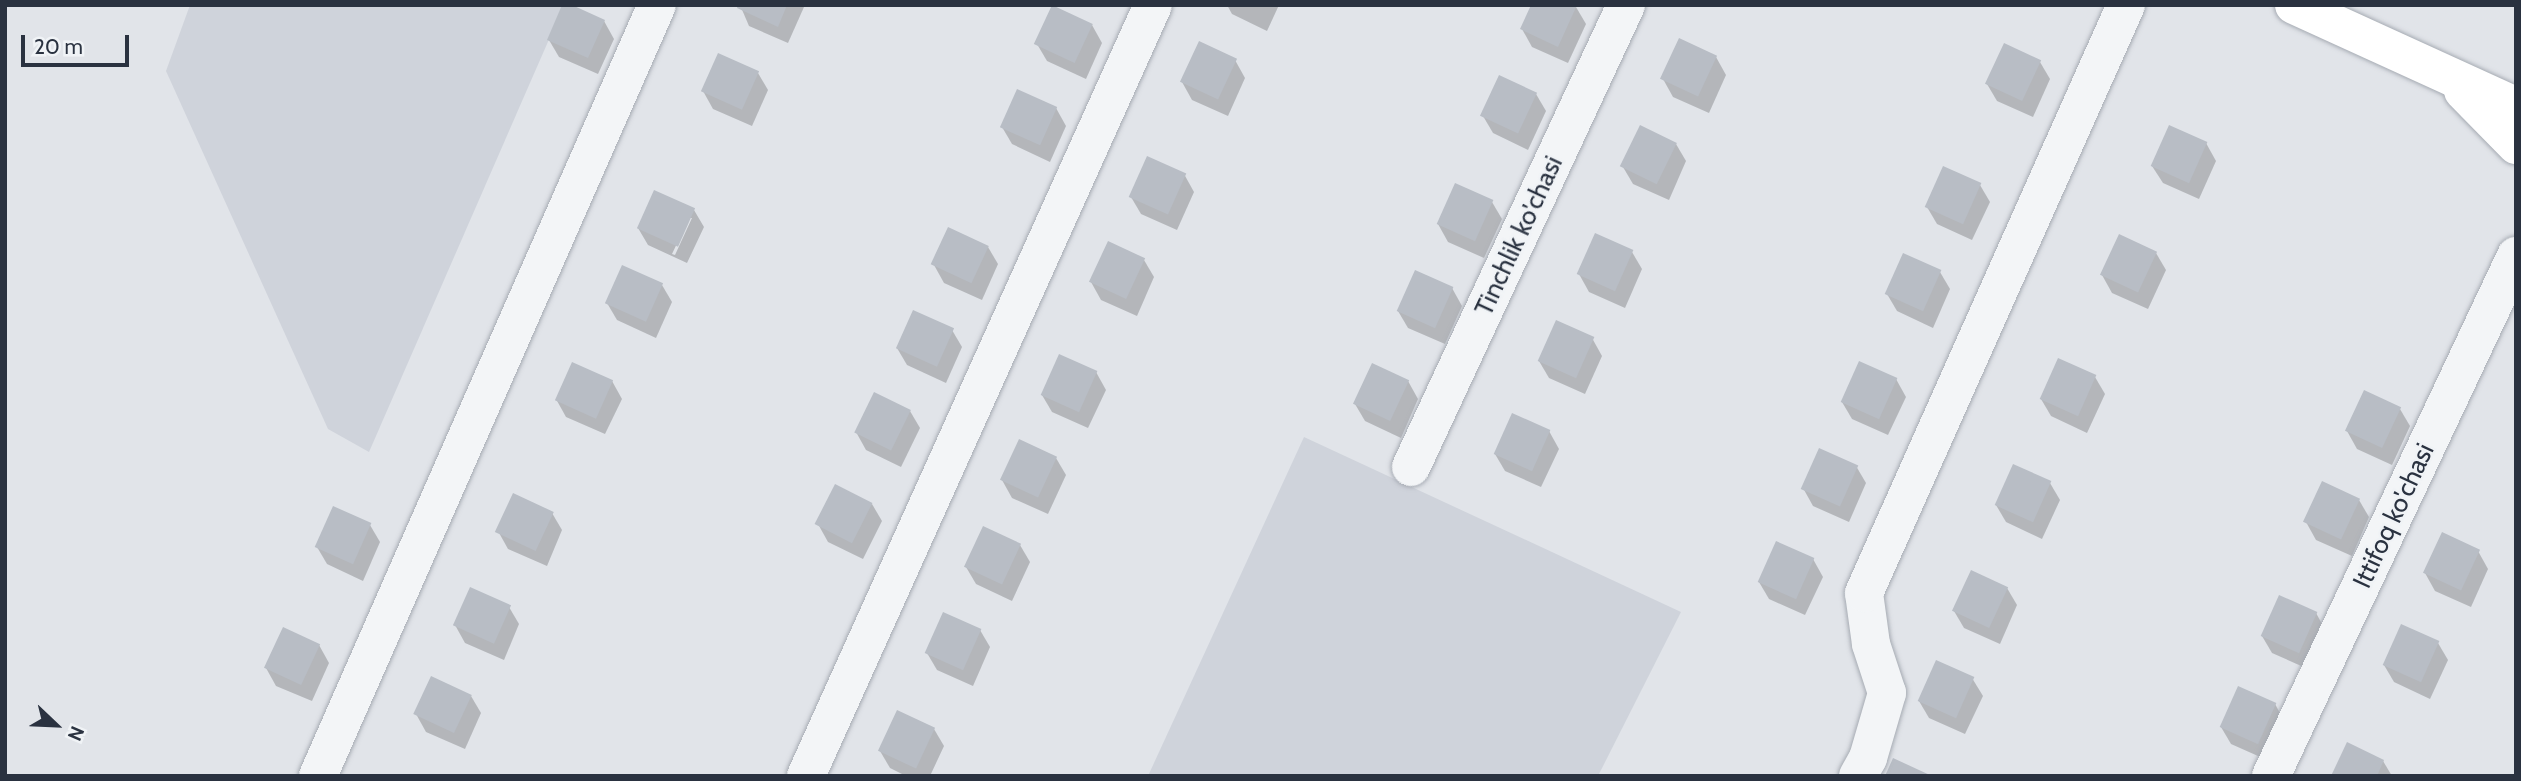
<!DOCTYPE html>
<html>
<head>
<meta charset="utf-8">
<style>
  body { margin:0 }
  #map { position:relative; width:2521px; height:781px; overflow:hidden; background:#e1e4e9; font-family:Cabin,sans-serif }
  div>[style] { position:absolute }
  .built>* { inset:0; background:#cfd3db }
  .shadow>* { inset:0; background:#0003 }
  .building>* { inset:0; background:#b8bdc5; transform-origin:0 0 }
  .roads { filter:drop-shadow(0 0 2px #a6abb3) drop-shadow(0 0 2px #a6abb3) }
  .street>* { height:38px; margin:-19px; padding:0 19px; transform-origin:19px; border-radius:19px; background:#f3f5f7 }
  .secondary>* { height:38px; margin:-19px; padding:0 19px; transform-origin:19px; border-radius:19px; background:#fff }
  span { translate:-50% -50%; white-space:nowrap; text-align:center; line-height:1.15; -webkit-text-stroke:5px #f0f3f6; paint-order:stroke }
  .street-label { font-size:26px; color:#2a3240 }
  .frame { position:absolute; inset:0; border:7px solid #2a3240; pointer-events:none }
  .north { position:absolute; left:21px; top:690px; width:70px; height:70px; -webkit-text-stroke:5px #f0f3f6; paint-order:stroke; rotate:113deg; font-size:19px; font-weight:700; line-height:28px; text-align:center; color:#2a3240 }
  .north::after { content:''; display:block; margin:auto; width:24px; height:32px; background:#2a3240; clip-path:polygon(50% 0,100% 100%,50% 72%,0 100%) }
  .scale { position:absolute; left:21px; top:35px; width:108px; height:32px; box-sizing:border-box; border:4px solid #2a3240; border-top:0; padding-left:9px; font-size:21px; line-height:24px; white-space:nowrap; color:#2a3240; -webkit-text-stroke:5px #f0f3f6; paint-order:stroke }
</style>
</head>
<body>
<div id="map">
  <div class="built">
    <div style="clip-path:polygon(190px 5px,564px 5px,369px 452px,328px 429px,166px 71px)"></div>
    <div style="clip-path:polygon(1304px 437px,1681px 612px,1598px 776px,1148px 776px)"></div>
  </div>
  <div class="shadow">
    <div style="clip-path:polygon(740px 5px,803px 5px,804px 7px,788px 43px,749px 26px)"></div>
    <div style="clip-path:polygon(1227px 5px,1279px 5px,1267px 31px,1232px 14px)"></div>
    <div style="clip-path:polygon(1576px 7px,1586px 24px,1568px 63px,1532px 47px,1522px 29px)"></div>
    <div style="clip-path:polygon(604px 21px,614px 39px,598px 74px,559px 57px,549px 40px)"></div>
    <div style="clip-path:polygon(1092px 25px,1102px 43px,1086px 79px,1047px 61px,1037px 44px)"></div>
    <div style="clip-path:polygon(1716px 57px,1726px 75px,1709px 113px,1673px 97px,1663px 79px)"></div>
    <div style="clip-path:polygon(1235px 60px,1245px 78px,1228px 116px,1192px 100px,1182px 82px)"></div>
    <div style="clip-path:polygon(2040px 62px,2050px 79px,2033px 117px,1997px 101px,1987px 84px)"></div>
    <div style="clip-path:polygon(758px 73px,768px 90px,752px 126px,713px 109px,703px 91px)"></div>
    <div style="clip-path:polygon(1536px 94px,1546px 111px,1528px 150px,1493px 133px,1483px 116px)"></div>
    <div style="clip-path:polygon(1056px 108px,1066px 126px,1050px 162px,1012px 144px,1002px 127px)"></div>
    <div style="clip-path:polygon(2206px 143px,2216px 161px,2199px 199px,2163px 183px,2152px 166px)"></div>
    <div style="clip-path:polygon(1676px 144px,1686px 161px,1669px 200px,1633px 184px,1623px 167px)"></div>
    <div style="clip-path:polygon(1184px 174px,1194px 192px,1177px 230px,1141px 214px,1131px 197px)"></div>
    <div style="clip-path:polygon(1980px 185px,1990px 202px,1972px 240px,1937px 224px,1927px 207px)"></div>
    <div style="clip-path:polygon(1492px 202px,1502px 219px,1484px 258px,1448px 242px,1438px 224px)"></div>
    <div style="clip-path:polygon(evenodd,694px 210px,704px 227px,687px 263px,648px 245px,638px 228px,694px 210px,689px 218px,692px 218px,675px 255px,672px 254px,689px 218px)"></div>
    <div style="clip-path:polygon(988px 247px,998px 264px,982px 300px,944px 283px,934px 265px)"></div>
    <div style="clip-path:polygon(1632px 252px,1642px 269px,1625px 308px,1589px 292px,1579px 274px)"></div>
    <div style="clip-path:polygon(2156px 253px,2166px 270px,2148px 309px,2112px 293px,2102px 275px)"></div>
    <div style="clip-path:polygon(1144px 260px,1154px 277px,1137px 316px,1101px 300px,1091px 282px)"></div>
    <div style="clip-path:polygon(1940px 272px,1950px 289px,1933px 328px,1897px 311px,1887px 294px)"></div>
    <div style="clip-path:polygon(662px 285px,672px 302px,656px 338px,617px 320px,607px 303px)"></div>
    <div style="clip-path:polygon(1452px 288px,1462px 306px,1445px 344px,1408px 328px,1398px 311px)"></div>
    <div style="clip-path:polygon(952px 330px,962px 347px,946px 383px,907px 365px,897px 348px)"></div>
    <div style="clip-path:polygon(1592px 338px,1602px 356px,1585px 394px,1549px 378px,1539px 361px)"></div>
    <div style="clip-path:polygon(1096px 372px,1106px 390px,1088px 428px,1052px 412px,1042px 395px)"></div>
    <div style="clip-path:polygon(2095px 377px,2105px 394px,2087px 433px,2051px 416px,2041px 399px)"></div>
    <div style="clip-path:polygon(1896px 379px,1906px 397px,1888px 435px,1852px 419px,1842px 402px)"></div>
    <div style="clip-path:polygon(612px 381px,622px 399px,605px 434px,566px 417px,556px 399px)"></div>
    <div style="clip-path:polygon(1408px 381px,1418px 399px,1401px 438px,1365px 421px,1355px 404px)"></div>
    <div style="clip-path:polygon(2400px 409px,2410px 426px,2392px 465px,2357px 449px,2347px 431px)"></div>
    <div style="clip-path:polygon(910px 411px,920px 428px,901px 467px,866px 450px,856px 432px)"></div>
    <div style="clip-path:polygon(1549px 431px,1559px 449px,1541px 487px,1505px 471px,1495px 454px)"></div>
    <div style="clip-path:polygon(1056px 458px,1066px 475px,1048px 514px,1012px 498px,1002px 480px)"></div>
    <div style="clip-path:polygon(1856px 466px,1866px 483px,1849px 522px,1813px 506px,1803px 488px)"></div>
    <div style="clip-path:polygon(2050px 483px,2060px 500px,2042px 539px,2006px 522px,1996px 505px)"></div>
    <div style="clip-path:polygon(2359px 500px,2369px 517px,2352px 556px,2316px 540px,2306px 522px)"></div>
    <div style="clip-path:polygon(872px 504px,882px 521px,863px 559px,828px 542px,818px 524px)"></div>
    <div style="clip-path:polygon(552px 513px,562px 530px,547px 566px,508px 549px,498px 531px)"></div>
    <div style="clip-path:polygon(370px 525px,380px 542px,363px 581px,327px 564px,317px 547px)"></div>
    <div style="clip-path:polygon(1020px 545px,1030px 562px,1012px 601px,976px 584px,966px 567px)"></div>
    <div style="clip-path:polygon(2478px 551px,2488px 569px,2471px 607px,2435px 591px,2425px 573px)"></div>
    <div style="clip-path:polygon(1813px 559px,1823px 577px,1805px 615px,1769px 599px,1759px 582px)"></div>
    <div style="clip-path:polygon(2007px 588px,2017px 605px,2000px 644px,1964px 628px,1954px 611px)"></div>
    <div style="clip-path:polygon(509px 607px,519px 624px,504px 660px,465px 643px,455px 625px)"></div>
    <div style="clip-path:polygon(2316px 613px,2326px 631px,2308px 669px,2272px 653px,2262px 636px)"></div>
    <div style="clip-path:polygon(980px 630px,990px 647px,973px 686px,937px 670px,927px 653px)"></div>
    <div style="clip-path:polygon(2438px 643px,2448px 660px,2430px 699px,2394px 682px,2384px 665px)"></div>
    <div style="clip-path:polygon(319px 645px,329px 663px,312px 701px,276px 686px,266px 668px)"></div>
    <div style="clip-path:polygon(1972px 678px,1983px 696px,1965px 734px,1929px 718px,1919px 701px)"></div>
    <div style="clip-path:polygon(471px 696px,481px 713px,465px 749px,426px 732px,416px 714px)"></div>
    <div style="clip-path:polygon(2275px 704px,2285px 722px,2267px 760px,2231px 744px,2221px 727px)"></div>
    <div style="clip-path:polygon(934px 729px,944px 746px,930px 776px,906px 776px,890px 768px,880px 751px)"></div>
    <div style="clip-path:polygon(2383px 761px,2392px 776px,2333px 776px)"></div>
  </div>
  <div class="building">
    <div style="clip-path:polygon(562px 5px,572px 5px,605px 20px,588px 58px,547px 40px)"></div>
    <div style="clip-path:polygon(738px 5px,787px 5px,778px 27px,737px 8px)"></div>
    <div style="left:1052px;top:5px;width:45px;height:43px;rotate:25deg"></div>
    <div style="clip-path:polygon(1531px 5px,1577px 5px,1558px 47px,1520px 29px)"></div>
    <div style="left:1679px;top:38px;width:42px;height:45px;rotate:25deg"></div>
    <div style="left:1199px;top:41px;width:42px;height:45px;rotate:25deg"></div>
    <div style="left:2004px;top:43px;width:41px;height:45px;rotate:25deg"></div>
    <div style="left:718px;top:53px;width:45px;height:42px;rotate:24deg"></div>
    <div style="left:1499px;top:75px;width:42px;height:45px;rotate:25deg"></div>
    <div style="left:1017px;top:89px;width:44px;height:42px;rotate:24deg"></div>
    <div style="left:1640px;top:125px;width:41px;height:46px;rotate:26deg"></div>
    <div style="left:2169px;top:125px;width:42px;height:45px;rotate:24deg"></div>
    <div style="left:1147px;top:156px;width:43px;height:45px;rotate:24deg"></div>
    <div style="left:1943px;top:166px;width:42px;height:45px;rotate:24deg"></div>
    <div style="left:1455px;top:183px;width:42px;height:45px;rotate:24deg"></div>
    <div style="left:654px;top:190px;width:45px;height:42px;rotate:24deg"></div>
    <div style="left:948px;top:227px;width:45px;height:41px;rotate:25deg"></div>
    <div style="left:1595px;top:233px;width:42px;height:45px;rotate:24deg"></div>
    <div style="left:2119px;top:234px;width:42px;height:45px;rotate:25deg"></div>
    <div style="left:1108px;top:241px;width:41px;height:45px;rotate:25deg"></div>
    <div style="left:1903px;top:253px;width:42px;height:45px;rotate:24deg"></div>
    <div style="left:622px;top:265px;width:45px;height:42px;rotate:24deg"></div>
    <div style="left:1415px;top:270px;width:42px;height:45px;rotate:24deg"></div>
    <div style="left:913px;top:310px;width:45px;height:42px;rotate:24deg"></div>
    <div style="left:1556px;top:320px;width:42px;height:45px;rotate:24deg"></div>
    <div style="left:1059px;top:354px;width:42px;height:45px;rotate:24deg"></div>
    <div style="left:2058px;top:358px;width:42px;height:45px;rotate:24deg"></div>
    <div style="left:1859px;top:361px;width:42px;height:45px;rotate:24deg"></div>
    <div style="left:572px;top:362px;width:45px;height:42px;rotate:24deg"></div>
    <div style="left:1372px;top:363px;width:41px;height:45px;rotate:25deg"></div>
    <div style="left:2364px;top:390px;width:41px;height:45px;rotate:25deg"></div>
    <div style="left:874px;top:392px;width:41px;height:45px;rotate:26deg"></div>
    <div style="left:1512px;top:413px;width:42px;height:45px;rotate:24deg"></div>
    <div style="left:1019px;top:439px;width:42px;height:45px;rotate:25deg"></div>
    <div style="left:1819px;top:448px;width:43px;height:45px;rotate:24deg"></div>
    <div style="left:2013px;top:464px;width:42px;height:45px;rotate:24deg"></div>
    <div style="left:2322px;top:481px;width:42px;height:45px;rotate:25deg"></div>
    <div style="left:835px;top:484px;width:42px;height:45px;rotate:27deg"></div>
    <div style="left:513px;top:493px;width:45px;height:43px;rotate:25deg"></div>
    <div style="left:333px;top:506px;width:42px;height:45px;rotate:24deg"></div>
    <div style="left:983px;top:526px;width:42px;height:45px;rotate:25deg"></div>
    <div style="left:2442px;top:532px;width:42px;height:45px;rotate:25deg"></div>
    <div style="left:1776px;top:541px;width:42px;height:45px;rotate:24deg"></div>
    <div style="left:1971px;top:570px;width:41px;height:45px;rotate:25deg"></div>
    <div style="left:470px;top:587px;width:45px;height:42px;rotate:24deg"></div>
    <div style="left:2279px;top:595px;width:42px;height:45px;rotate:24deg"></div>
    <div style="left:943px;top:612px;width:42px;height:45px;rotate:24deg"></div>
    <div style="left:2401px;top:624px;width:42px;height:45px;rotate:24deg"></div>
    <div style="left:283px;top:627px;width:41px;height:45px;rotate:25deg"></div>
    <div style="left:1936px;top:660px;width:42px;height:45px;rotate:24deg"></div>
    <div style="left:431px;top:676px;width:45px;height:42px;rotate:25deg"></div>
    <div style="left:2238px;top:686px;width:42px;height:45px;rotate:24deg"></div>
    <div style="left:897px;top:710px;width:42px;height:45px;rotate:25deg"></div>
    <div style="clip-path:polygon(2347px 742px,2384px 760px,2377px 776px,2331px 776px)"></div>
    <div style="clip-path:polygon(1893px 758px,1932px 776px,1885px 776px)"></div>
  </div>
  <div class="roads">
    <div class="street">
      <div style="left:1411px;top:467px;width:510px;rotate:-65.04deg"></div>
      <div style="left:318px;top:776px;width:842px;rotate:-66.27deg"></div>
      <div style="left:806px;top:776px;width:845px;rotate:-65.77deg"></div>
      <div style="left:1858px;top:776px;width:21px;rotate:-61deg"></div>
      <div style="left:1868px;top:758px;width:68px;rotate:-73.7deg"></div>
      <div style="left:1887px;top:693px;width:52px;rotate:-108.1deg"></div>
      <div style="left:1871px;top:644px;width:51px;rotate:-97.8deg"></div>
      <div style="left:1864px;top:593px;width:644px;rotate:-65.98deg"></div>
      <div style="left:2271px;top:776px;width:575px;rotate:-64.77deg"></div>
    </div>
    <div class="secondary">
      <div style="left:2294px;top:5px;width:244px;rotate:24.5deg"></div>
      <div style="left:2463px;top:91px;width:76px;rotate:45.5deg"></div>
    </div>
  </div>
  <div class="street-label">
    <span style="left:1519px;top:236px;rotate:-65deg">Tinchlik ko'chasi</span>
    <span style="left:2394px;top:516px;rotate:-65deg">Ittifoq ko'chasi</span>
  </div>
  <div class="frame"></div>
  <div class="north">N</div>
  <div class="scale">20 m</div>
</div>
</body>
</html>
